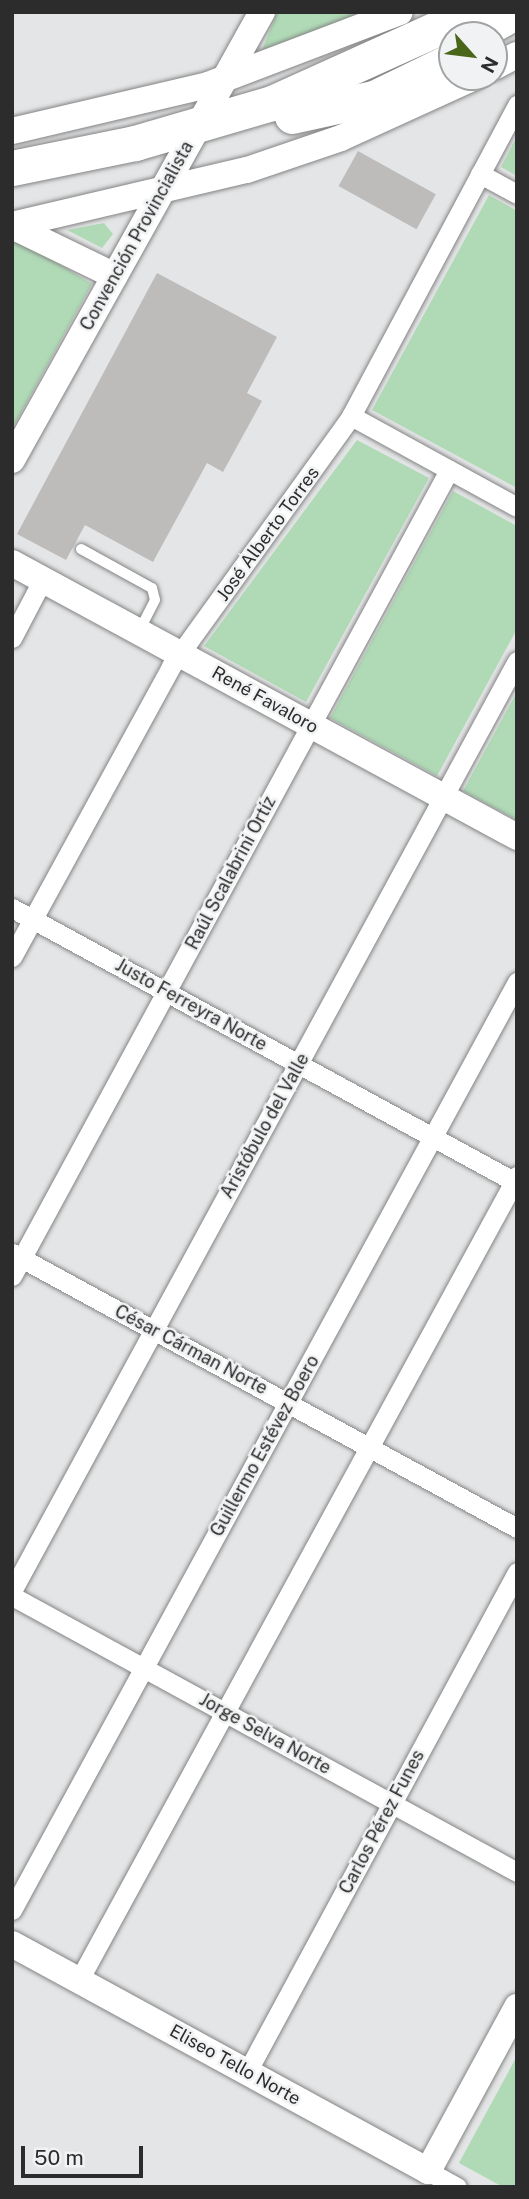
<!DOCTYPE html>
<html>
<head>
<meta charset="utf-8">
<style>
  body { margin:0 }
  #map { position:relative; width:529px; height:2199px; overflow:hidden; background:#e4e5e6; font-family:"Public Sans",sans-serif }
  div>[style] { position:absolute }
  .green>* { inset:0; background:#b0dab6 }
  .building>* { inset:0; background:#bdbcbb; transform-origin:0 0 }
  .roads { filter:drop-shadow(0 0 2px #848485) drop-shadow(0 0 2px #848485) }
  .lane>* { height:10px; margin:-5px; padding:0 5px; transform-origin:5px; border-radius:5px; background:#fff }
  .street>* { height:19px; margin:-9.5px; padding:0 9.5px; transform-origin:9.5px; border-radius:9.5px; background:#fff }
  .secondary>* { height:26px; margin:-13px; padding:0 13px; transform-origin:13px; border-radius:13px; background:#fff }
  .highway>* { height:35px; margin:-17.5px; padding:0 17.5px; transform-origin:17.5px; border-radius:17.5px; background:#fff }
  span { translate:-50% -50%; white-space:nowrap; text-align:center; line-height:1.15; -webkit-text-stroke:5px #f1f2f3; paint-order:stroke }
  .street-label { font-size:18px; color:#2c2c2c }
  .frame { position:absolute; inset:0; border:14px solid #2c2c2c; pointer-events:none }
  .north { position:absolute; left:438px; top:21px; width:70px; height:70px; box-sizing:border-box; background:#f1f2f3; border:2px solid #a2a3a3; border-radius:50%; rotate:118deg; font-size:19px; font-weight:700; line-height:28px; text-align:center; color:#2c2c2c }
  .north::after { content:''; display:block; margin:auto; width:24px; height:32px; background:#496619; clip-path:polygon(50% 0,100% 100%,50% 72%,0 100%) }
  .scale { position:absolute; left:21px; top:2146px; width:122px; height:32px; box-sizing:border-box; border:4px solid #2c2c2c; border-top:0; padding-left:9px; font-size:21px; line-height:24px; white-space:nowrap; color:#2c2c2c; -webkit-text-stroke:5px #f1f2f3; paint-order:stroke }
</style>
</head>
<body>
<div id="map">
  <div class="green">
    <div style="clip-path:polygon(277px 12px,375px 12px,261px 53px)"></div>
    <div style="clip-path:polygon(517px 136px,517px 176px,501px 167px)"></div>
    <div style="clip-path:polygon(489px 195px,517px 211px,517px 488px,372px 410px)"></div>
    <div style="clip-path:polygon(104px 223px,113px 234px,102px 248px,67px 230px)"></div>
    <div style="clip-path:polygon(12px 235px,92px 284px,12px 429px)"></div>
    <div style="clip-path:polygon(357px 440px,429px 478px,306px 702px,204px 646px)"></div>
    <div style="clip-path:polygon(453px 491px,517px 526px,517px 629px,437px 776px,330px 718px)"></div>
    <div style="clip-path:polygon(517px 692px,517px 820px,463px 791px)"></div>
    <div style="clip-path:polygon(517px 2056px,517px 2187px,503px 2187px,459px 2163px)"></div>
  </div>
  <div class="building">
    <div style="left:358px;top:151px;width:89px;height:40px;rotate:29deg"></div>
    <div style="clip-path:polygon(157px 273px,277px 337px,247px 393px,262px 401px,223px 472px,207px 463px,153px 562px,85px 525px,66px 560px,17px 534px)"></div>
  </div>
  <div class="roads">
    <div class="lane">
      <div style="left:81px;top:549px;width:81px;rotate:28.8deg"></div>
      <div style="left:152px;top:588px;width:12px;rotate:76deg"></div>
      <div style="left:155px;top:600px;width:36px;rotate:117deg"></div>
    </div>
    <div class="street">
      <div style="left:480px;top:174px;width:42px;rotate:28.4deg"></div>
      <div style="left:351px;top:416px;width:189px;rotate:28.7deg"></div>
      <div style="left:12px;top:638px;width:67px;rotate:-62.3deg"></div>
      <div style="left:12px;top:908px;width:575px;rotate:28.57deg"></div>
      <div style="left:12px;top:957px;width:332px;rotate:-61.3deg"></div>
      <div style="left:171px;top:666px;width:308px;rotate:-54.2deg"></div>
      <div style="left:351px;top:416px;width:353px;rotate:-61.9deg"></div>
      <div style="left:12px;top:1253px;width:575px;rotate:28.57deg"></div>
      <div style="left:12px;top:1276px;width:917px;rotate:-61.53deg"></div>
      <div style="left:12px;top:1591px;width:1058px;rotate:-61.5deg"></div>
      <div style="left:12px;top:1596px;width:576px;rotate:28.66deg"></div>
      <div style="left:12px;top:1910px;width:1057px;rotate:-61.45deg"></div>
      <div style="left:79px;top:1980px;width:916px;rotate:-61.42deg"></div>
      <div style="left:247px;top:2072px;width:568px;rotate:-61.63deg"></div>
      <div style="left:428px;top:2171px;width:33px;rotate:29deg"></div>
    </div>
    <div class="secondary">
      <div style="left:494px;top:67px;width:26px;rotate:-28deg"></div>
      <div style="left:12px;top:131px;width:201px;rotate:-13.2deg"></div>
      <div style="left:208px;top:85px;width:205px;rotate:-20.8deg"></div>
      <div style="left:12px;top:225px;width:241px;rotate:-13.2deg"></div>
      <div style="left:247px;top:170px;width:99px;rotate:-18.8deg"></div>
      <div style="left:341px;top:138px;width:147px;rotate:-24.5deg"></div>
      <div style="left:12px;top:226px;width:114px;rotate:25.9deg"></div>
      <div style="left:12px;top:460px;width:513px;rotate:-60.84deg"></div>
      <div style="left:12px;top:563px;width:575px;rotate:28.48deg"></div>
      <div style="left:12px;top:1944px;width:474px;rotate:28.6deg"></div>
      <div style="left:428px;top:2171px;width:187px;rotate:-61.5deg"></div>
    </div>
    <div class="highway">
      <div style="left:474px;top:35px;width:47px;rotate:-29.3deg"></div>
      <div style="left:292px;top:116px;width:84px;rotate:-12.4deg"></div>
      <div style="left:374px;top:98px;width:87px;rotate:-26deg"></div>
      <div style="left:12px;top:168px;width:126px;rotate:-11.5deg"></div>
      <div style="left:135px;top:143px;width:143px;rotate:-16.3deg"></div>
      <div style="left:272px;top:103px;width:222px;rotate:-24.3deg"></div>
    </div>
  </div>
  <div class="street-label">
    <span style="left:137px;top:236px;rotate:-61deg">Convención Provincialista</span>
    <span style="left:268px;top:534px;rotate:-54deg">José Alberto Torres</span>
    <span style="left:265px;top:700px;rotate:29deg">René Favaloro</span>
    <span style="left:231px;top:873px;rotate:-62deg">Raúl Scalabrini Ortíz</span>
    <span style="left:191px;top:1005px;rotate:29deg">Justo Ferreyra Norte</span>
    <span style="left:265px;top:1126px;rotate:-61deg">Aristóbulo del Valle</span>
    <span style="left:191px;top:1350px;rotate:28deg">César Cárman Norte</span>
    <span style="left:265px;top:1446px;rotate:-61deg">Guillermo Estévez Boero</span>
    <span style="left:265px;top:1734px;rotate:29deg">Jorge Selva Norte</span>
    <span style="left:382px;top:1822px;rotate:-62deg">Carlos Pérez Funes</span>
    <span style="left:235px;top:2065px;rotate:29deg">Eliseo Tello Norte</span>
  </div>
  <div class="frame"></div>
  <div class="north">N</div>
  <div class="scale">50 m</div>
</div>
</body>
</html>
